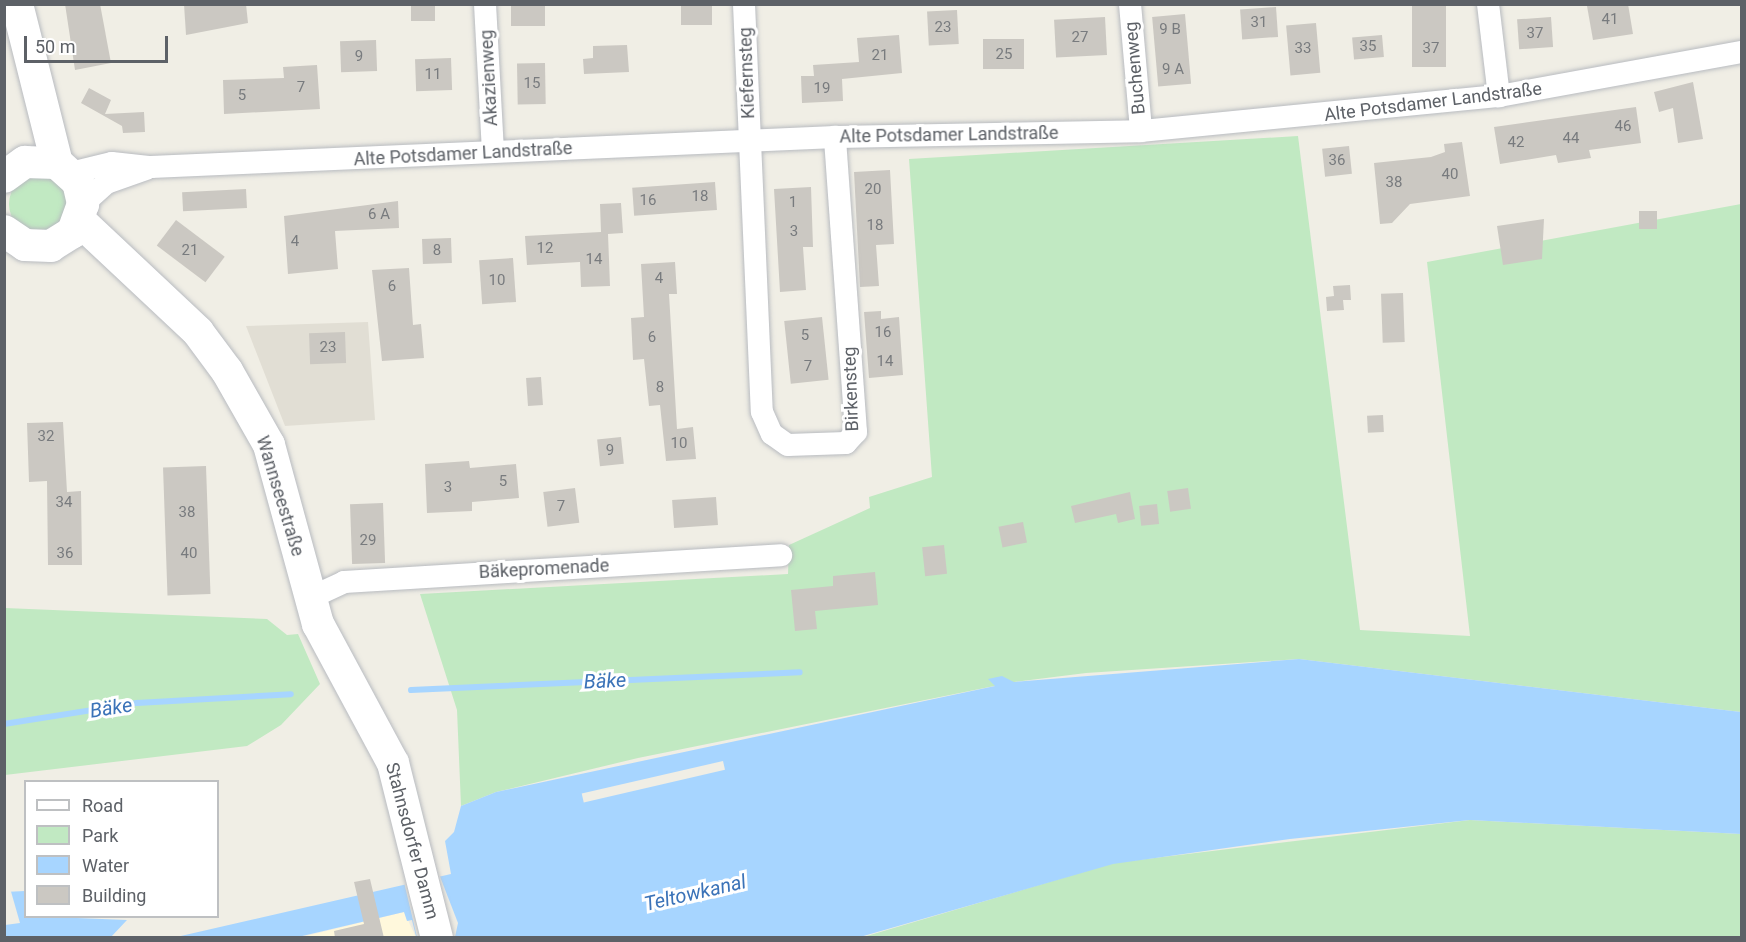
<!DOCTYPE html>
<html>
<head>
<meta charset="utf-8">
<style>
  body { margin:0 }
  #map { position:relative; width:1746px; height:942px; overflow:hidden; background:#f0eee5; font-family:Roboto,sans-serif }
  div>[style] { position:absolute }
  .commercial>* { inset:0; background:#fff8dc }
  .education>* { inset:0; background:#e1ded4 }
  .green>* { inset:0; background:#c1e9c2 }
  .round { border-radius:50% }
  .water>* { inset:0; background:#a7d5ff }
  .pier>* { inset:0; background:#f0eee5; transform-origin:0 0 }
  .stream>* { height:6px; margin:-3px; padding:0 3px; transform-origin:3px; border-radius:3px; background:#a7d5ff }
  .building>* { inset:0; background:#cbc8c2; transform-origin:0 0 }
  .roads { filter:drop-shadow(0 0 2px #b8bbc0) drop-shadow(0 0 2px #b8bbc0) }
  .street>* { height:22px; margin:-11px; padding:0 11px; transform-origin:11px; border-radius:11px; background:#fff }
  .secondary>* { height:32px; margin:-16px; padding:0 16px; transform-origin:16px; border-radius:16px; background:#fff }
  span { translate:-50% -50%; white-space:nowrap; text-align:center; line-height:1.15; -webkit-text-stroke:6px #fff; paint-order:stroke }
  .number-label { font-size:15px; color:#787b7e }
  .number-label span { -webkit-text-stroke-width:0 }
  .street-label { font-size:18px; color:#5d6167 }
  .water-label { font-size:20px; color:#3b73b8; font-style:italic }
  .frame { position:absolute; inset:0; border:6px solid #5d6167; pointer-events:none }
  .legend { position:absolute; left:24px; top:780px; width:195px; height:138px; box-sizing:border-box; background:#fff; border:2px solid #bec0c2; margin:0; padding:8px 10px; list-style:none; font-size:18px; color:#5d6167 }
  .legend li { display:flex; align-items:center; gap:12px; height:30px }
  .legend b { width:30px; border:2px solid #bec0c2 }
  .scale { position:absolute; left:24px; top:36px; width:144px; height:27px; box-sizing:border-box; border:3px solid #5d6167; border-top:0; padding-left:8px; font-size:18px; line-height:21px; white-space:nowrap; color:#5d6167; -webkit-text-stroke:4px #fff; paint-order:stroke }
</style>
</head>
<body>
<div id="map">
  <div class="commercial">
    <div style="clip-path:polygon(404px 912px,416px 937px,298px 938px)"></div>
  </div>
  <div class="education">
    <div style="clip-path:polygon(368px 322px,375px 420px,285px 426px,246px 326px)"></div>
  </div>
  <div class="green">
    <div style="clip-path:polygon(1298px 136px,1360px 630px,1470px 636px,1427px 262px,1741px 204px,1741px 712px,1299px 659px,1086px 673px,1014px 682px,638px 758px,496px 792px,461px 806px,457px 710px,420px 594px,788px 574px,789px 545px,870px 508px,869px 497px,932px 477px,909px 159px)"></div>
    <div class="round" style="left:9px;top:174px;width:60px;height:60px"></div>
    <div style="clip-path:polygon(5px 608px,267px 619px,287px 635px,298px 634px,320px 684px,281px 725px,247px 746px,5px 775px)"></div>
    <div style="clip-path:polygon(1470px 820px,1741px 834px,1741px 937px,860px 938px,1113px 863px)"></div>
  </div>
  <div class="water">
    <div style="clip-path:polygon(1299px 659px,1741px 712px,1741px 834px,1470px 820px,1290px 839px,1113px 864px,860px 937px,412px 937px,416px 936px,412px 920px,407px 921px,404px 912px,298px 937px,172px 938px,451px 874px,445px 841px,454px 832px,461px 806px,496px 792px,995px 686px,988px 679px,1002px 676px,1014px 682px)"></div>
    <div style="clip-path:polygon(25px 891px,26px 916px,127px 920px,111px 937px,5px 937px,4px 892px)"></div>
  </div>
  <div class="pier">
    <div style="left:723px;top:761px;width:9px;height:145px;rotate:77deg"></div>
    <div style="clip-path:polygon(439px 874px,458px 923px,455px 937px,417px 937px,404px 882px)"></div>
    <div style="clip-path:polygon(10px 888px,20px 923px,5px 925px,4px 889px)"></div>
  </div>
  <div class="stream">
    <div style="left:411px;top:690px;width:389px;rotate:-2.6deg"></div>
    <div style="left:4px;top:724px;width:135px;rotate:-9deg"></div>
    <div style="left:137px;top:703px;width:154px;rotate:-3.3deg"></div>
  </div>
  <div class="building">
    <div style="clip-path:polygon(65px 4px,100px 4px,111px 63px,75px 70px)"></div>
    <div style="clip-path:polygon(184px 4px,246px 4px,248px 23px,186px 35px)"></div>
    <div style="left:411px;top:4px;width:24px;height:17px"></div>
    <div style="left:511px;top:4px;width:34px;height:22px"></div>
    <div style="left:681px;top:4px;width:31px;height:21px"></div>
    <div style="left:1412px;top:4px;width:34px;height:63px"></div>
    <div style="clip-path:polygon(1595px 4px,1628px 4px,1633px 34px,1593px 40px,1587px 6px)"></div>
    <div style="left:1276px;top:7px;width:30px;height:36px;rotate:86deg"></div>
    <div style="left:957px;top:10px;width:34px;height:30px;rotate:87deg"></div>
    <div style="left:1185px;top:14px;width:70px;height:33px;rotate:85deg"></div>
    <div style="left:1105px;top:17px;width:38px;height:51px;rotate:87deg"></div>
    <div style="left:1551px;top:17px;width:30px;height:34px;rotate:86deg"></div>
    <div style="left:1316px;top:23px;width:50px;height:30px;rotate:85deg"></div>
    <div style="clip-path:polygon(899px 35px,902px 73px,842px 79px,843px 101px,802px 103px,801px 76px,814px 76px,813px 65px,859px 62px,857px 38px)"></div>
    <div style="left:1382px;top:35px;width:22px;height:30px;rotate:85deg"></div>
    <div style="left:1024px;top:39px;width:30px;height:41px;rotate:90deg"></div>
    <div style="left:376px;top:40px;width:31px;height:36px;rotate:88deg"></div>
    <div style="clip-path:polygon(627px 45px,629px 72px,584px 74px,583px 59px,593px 58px,593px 46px)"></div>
    <div style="left:451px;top:58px;width:32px;height:36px;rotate:88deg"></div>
    <div style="left:545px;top:63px;width:41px;height:28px;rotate:89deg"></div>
    <div style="clip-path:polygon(317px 65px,320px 109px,224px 114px,223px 80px,284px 78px,283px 67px)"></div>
    <div style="clip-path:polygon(1693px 82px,1703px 139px,1678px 143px,1673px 108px,1659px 112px,1654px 92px)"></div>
    <div style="clip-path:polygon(89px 88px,111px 100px,105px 114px,144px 112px,145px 132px,123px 133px,122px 126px,81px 103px)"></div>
    <div style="clip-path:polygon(1636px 107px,1641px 143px,1589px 150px,1591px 158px,1558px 163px,1556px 155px,1500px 164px,1494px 127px)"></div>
    <div style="clip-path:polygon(1462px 142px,1470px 196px,1410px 204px,1392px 223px,1380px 224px,1374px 163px,1431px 157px,1445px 152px,1444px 144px)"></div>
    <div style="left:1349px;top:146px;width:28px;height:27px;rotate:84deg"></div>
    <div style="clip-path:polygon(890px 170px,894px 244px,876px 245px,879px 286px,860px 287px,854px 172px)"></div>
    <div style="left:715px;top:182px;width:28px;height:83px;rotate:86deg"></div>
    <div style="clip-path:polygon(811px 187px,813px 247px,803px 247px,806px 290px,780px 292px,774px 189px)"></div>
    <div style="left:246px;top:189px;width:19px;height:64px;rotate:87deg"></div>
    <div style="clip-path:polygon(398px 201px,399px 228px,335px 231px,338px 269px,288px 274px,284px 216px)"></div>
    <div style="clip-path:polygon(621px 203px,623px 233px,608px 234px,610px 286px,581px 287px,580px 262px,527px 265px,525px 236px,601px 232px,600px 204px)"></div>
    <div style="left:1639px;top:211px;width:18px;height:18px"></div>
    <div style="clip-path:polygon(1544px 219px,1542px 259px,1503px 265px,1497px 226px)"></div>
    <div style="left:176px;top:220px;width:61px;height:32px;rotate:37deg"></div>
    <div style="left:451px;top:238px;width:25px;height:29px;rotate:88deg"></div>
    <div style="left:513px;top:258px;width:44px;height:34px;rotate:86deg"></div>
    <div style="clip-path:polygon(675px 262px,677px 294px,669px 294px,677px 429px,693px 427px,696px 459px,666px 461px,660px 405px,649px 406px,644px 359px,633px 360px,631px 318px,644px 317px,641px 264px)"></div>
    <div style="clip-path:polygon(409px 268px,413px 325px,421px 324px,424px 358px,382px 361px,372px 270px)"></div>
    <div style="clip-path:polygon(1350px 285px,1351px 300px,1343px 300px,1344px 310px,1327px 311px,1326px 297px,1334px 296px,1333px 286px)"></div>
    <div style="left:1403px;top:293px;width:49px;height:22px;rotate:88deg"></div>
    <div style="clip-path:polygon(881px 311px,881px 319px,899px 317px,903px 375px,869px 378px,864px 312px)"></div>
    <div style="left:822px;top:317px;width:63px;height:38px;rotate:84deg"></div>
    <div style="left:345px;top:332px;width:31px;height:36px;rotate:88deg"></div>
    <div style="left:541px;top:377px;width:28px;height:15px;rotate:86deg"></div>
    <div style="left:1383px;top:415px;width:17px;height:16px;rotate:87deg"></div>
    <div style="clip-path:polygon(63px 422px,67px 492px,81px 491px,82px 565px,48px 565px,47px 481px,29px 482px,27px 423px)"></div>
    <div style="left:621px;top:437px;width:27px;height:24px;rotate:84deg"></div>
    <div style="clip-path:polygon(469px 461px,470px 468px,516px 464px,519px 498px,472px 502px,472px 511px,427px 513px,425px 464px)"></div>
    <div style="left:206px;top:466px;width:128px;height:43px;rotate:88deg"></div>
    <div style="left:575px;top:488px;width:35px;height:32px;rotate:83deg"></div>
    <div style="left:1188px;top:488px;width:21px;height:21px;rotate:82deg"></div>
    <div style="clip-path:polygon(1130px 492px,1135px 519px,1118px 523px,1116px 514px,1075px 523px,1071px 506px)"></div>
    <div style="left:716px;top:497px;width:28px;height:44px;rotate:86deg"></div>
    <div style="left:383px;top:503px;width:60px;height:33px;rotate:88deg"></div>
    <div style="left:1157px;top:504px;width:20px;height:18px;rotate:84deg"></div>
    <div style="left:1023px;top:522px;width:21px;height:25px;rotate:79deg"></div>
    <div style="left:944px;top:545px;width:29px;height:22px;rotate:84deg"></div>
    <div style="clip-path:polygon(875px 572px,878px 605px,815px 611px,817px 629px,795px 631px,791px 590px,833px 586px,833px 576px)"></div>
    <div style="clip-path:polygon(370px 879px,384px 938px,335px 938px,334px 931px,364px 924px,354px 882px)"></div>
  </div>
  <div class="roads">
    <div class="street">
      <div style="left:485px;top:4px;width:148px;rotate:86.9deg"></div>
      <div style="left:744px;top:4px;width:408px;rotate:87.5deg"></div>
      <div style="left:762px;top:412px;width:24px;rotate:66deg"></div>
      <div style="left:772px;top:434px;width:19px;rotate:35deg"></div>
      <div style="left:788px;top:445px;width:58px;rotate:-2deg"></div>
      <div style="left:846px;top:443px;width:15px;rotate:-48deg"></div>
      <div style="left:856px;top:432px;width:296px;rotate:-94.1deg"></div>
      <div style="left:1130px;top:4px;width:127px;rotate:85deg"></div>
      <div style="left:1488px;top:4px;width:93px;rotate:83.2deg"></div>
      <div style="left:71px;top:173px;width:42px;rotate:-13.7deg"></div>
      <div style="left:112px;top:163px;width:39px;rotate:6deg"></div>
      <div style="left:151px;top:167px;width:685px;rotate:-2.51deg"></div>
      <div style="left:835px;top:137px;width:306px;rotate:-1.1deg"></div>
      <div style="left:1141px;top:131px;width:360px;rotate:-5.6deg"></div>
      <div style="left:1499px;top:96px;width:247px;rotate:-10.3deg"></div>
      <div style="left:83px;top:204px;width:31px;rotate:-42deg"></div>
      <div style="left:106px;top:183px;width:42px;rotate:-19.3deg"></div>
      <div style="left:310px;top:598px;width:38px;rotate:-25deg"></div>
      <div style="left:344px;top:582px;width:438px;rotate:-3.5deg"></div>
    </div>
    <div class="secondary">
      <div style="left:17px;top:4px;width:164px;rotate:75.9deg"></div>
      <div style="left:4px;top:177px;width:26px;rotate:-36deg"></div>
      <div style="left:25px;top:162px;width:32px;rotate:2deg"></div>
      <div style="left:57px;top:163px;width:28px;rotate:42deg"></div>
      <div style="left:78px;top:182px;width:23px;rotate:77deg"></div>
      <div style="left:83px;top:204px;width:30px;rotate:110deg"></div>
      <div style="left:73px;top:232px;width:26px;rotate:148deg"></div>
      <div style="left:51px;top:246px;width:26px;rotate:-178deg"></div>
      <div style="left:25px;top:245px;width:25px;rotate:-146deg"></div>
      <div style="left:80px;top:221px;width:162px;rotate:43.2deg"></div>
      <div style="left:198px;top:332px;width:49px;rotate:53.4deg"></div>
      <div style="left:227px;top:371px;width:85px;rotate:60.4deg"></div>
      <div style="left:269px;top:445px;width:186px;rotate:74.7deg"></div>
      <div style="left:318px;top:624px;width:158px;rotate:61.7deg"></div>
      <div style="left:393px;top:763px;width:180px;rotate:75.9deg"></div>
    </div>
  </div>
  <div class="number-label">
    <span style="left:1610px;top:20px">41</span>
    <span style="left:1259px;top:23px">31</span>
    <span style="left:943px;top:28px">23</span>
    <span style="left:1170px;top:30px">9 B</span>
    <span style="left:1535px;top:34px">37</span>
    <span style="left:1080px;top:38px">27</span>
    <span style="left:1368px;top:47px">35</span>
    <span style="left:1303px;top:49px">33</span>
    <span style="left:1431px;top:49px">37</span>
    <span style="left:1004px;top:55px">25</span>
    <span style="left:880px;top:56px">21</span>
    <span style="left:359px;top:57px">9</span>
    <span style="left:1173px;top:70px">9 A</span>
    <span style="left:433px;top:75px">11</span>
    <span style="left:532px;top:84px">15</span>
    <span style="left:301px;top:88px">7</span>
    <span style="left:822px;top:89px">19</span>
    <span style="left:242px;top:96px">5</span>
    <span style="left:1623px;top:127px">46</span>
    <span style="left:1571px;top:139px">44</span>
    <span style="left:1516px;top:143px">42</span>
    <span style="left:1337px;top:161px">36</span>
    <span style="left:1450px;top:175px">40</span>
    <span style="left:1394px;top:183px">38</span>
    <span style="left:873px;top:190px">20</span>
    <span style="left:700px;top:197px">18</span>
    <span style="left:648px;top:201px">16</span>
    <span style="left:793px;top:203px">1</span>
    <span style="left:379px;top:215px">6 A</span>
    <span style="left:875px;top:226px">18</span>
    <span style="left:794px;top:232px">3</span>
    <span style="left:295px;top:242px">4</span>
    <span style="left:545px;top:249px">12</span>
    <span style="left:190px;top:251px">21</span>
    <span style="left:437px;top:251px">8</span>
    <span style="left:594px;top:260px">14</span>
    <span style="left:659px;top:279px">4</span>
    <span style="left:497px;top:281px">10</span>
    <span style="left:392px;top:287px">6</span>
    <span style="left:883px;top:333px">16</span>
    <span style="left:805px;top:336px">5</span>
    <span style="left:652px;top:338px">6</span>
    <span style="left:328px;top:348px">23</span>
    <span style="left:885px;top:362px">14</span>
    <span style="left:808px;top:367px">7</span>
    <span style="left:660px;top:388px">8</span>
    <span style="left:46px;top:437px">32</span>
    <span style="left:679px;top:444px">10</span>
    <span style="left:610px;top:451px">9</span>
    <span style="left:503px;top:482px">5</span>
    <span style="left:448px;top:488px">3</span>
    <span style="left:64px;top:503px">34</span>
    <span style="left:561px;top:507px">7</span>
    <span style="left:187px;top:513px">38</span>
    <span style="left:368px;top:541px">29</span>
    <span style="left:65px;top:554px">36</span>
    <span style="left:189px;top:554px">40</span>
  </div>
  <div class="street-label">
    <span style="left:1135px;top:68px;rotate:-95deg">Buchenweg</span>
    <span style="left:747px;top:73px;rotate:-92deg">Kiefernsteg</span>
    <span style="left:489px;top:78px;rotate:-93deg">Akazienweg</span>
    <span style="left:1433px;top:102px;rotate:-7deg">Alte Potsdamer Landstraße</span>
    <span style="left:949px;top:135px;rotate:-1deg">Alte Potsdamer Landstraße</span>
    <span style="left:463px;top:154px;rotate:-3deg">Alte Potsdamer Landstraße</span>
    <span style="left:851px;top:389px;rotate:-92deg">Birkensteg</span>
    <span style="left:280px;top:496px;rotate:73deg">Wannseestraße</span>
    <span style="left:544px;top:569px;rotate:-3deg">Bäkepromenade</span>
    <span style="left:412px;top:841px;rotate:75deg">Stahnsdorfer Damm</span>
  </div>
  <div class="water-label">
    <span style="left:605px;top:681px;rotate:-3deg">Bäke</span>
    <span style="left:111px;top:708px;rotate:-9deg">Bäke</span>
    <span style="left:695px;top:893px;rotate:-13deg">Teltowkanal</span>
  </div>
  <div class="frame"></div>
  <ul class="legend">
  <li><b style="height:8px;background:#fff"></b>Road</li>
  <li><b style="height:16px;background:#c1e9c2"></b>Park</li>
  <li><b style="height:16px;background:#a7d5ff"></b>Water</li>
  <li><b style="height:16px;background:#cbc8c2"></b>Building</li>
  </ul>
  <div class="scale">50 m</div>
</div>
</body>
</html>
